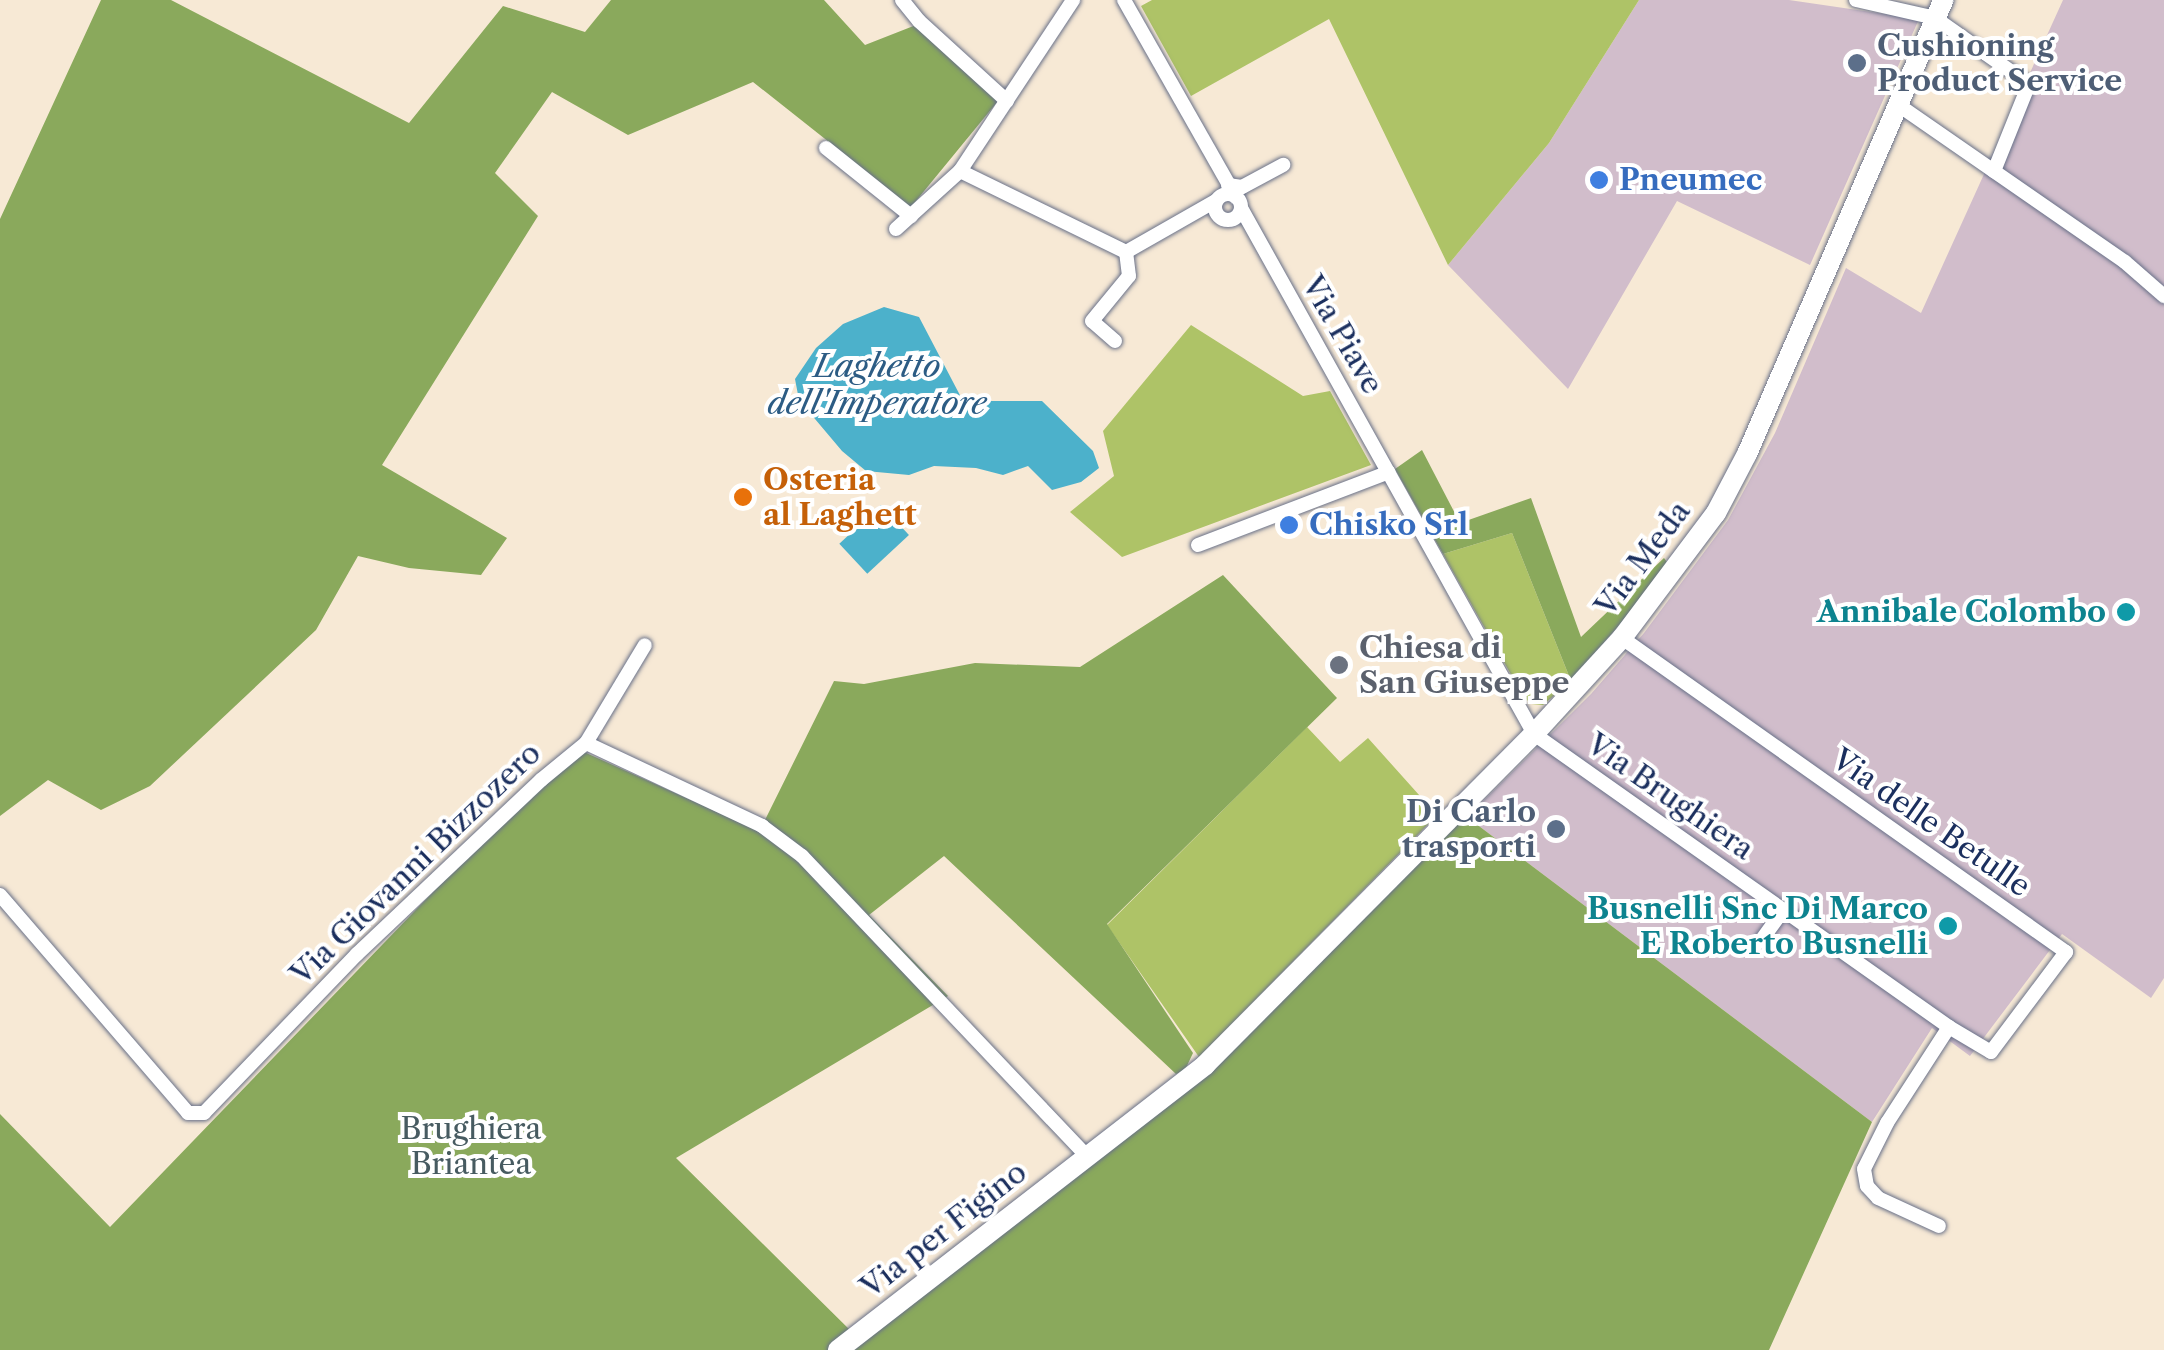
<!DOCTYPE html>
<html>
<head>
<meta charset="utf-8">
<style>
  body { margin:0 }
  #map { position:relative; width:2164px; height:1350px; overflow:hidden; background:#f7e9d5; font-family:"Libre Caslon Text",serif }
  div>[style] { position:absolute }
  .industrial>* { inset:0; background:#d1bdcb }
  .green>* { inset:0; background:#aec367 }
  .forest>* { inset:0; background:#8aa95c }
  .water>* { inset:0; background:#4cb1cb; transform-origin:0 0 }
  .roads { filter:drop-shadow(0 0 2px #687088) drop-shadow(0 0 2px #687088) }
  .street>* { height:14px; margin:-7px; padding:0 7px; transform-origin:7px; border-radius:7px; background:#fff }
  .street>.ring { margin:-7px; padding:0; box-sizing:content-box; background:none; border:14px solid #fff; border-radius:50% }
  .secondary>* { height:20px; margin:-10px; padding:0 10px; transform-origin:10px; border-radius:10px; background:#fff }
  .dots>* { width:28px; height:28px; translate:-50% -50%; box-sizing:border-box; border:5px solid #fff; border-radius:50% }
  span { translate:-50% -50%; white-space:nowrap; text-align:center; line-height:1.15; -webkit-text-stroke:8px #fff; paint-order:stroke }
  .service-label { font-size:30px; color:#4e5e75; font-weight:700 }
  .left { translate:0 -50%; text-align:left }
  .right { translate:-100% -50%; text-align:right }
  .shop-label { font-size:30px; color:#366cbe; font-weight:700 }
  .street-label { font-size:30px; color:#1b2f5e }
  .food-label { font-size:30px; color:#c56008; font-weight:700 }
  .culture-label { font-size:30px; color:#0d838f; font-weight:700 }
  .worship-label { font-size:30px; color:#5b616d; font-weight:700 }
  .park-label { font-size:30px; color:#475b61 }
  .water-label { font-size:32px; color:#2c5c84; font-style:italic }
</style>
</head>
<body>
<div id="map">
  <div class="industrial">
    <div style="clip-path:polygon(1639px 0,1789px 0,1919px 19px,1810px 265px,1677px 201px,1568px 389px,1448px 265px,1549px 143px)"></div>
    <div style="clip-path:polygon(2063px 0,2164px 0,2164px 978px,2151px 998px,2062px 934px,1970px 1056px,1932px 1028px,1872px 1122px,1467px 817px,1591px 694px,1644px 633px,1728px 520px,1775px 433px,1846px 268px,1921px 313px)"></div>
  </div>
  <div class="green">
    <div style="clip-path:polygon(1152px 0,1639px 0,1549px 143px,1448px 265px,1329px 19px,1191px 96px,1141px 6px)"></div>
    <div style="clip-path:polygon(1191px 325px,1303px 396px,1330px 391px,1371px 465px,1122px 557px,1070px 512px,1114px 476px,1103px 431px)"></div>
    <div style="clip-path:polygon(1512px 533px,1571px 681px,1543px 705px,1531px 704px,1523px 696px,1443px 554px)"></div>
    <div style="clip-path:polygon(1307px 727px,1340px 762px,1368px 738px,1437px 815px,1199px 1057px,1107px 925px)"></div>
  </div>
  <div class="forest">
    <div style="clip-path:polygon(101px 0,171px 0,409px 123px,503px 6px,585px 32px,611px 0,824px 0,865px 45px,916px 25px,998px 101px,911px 207px,753px 82px,628px 135px,552px 92px,495px 173px,538px 216px,382px 465px,507px 538px,481px 575px,409px 568px,358px 556px,316px 630px,150px 786px,101px 810px,48px 780px,0 816px,0 219px)"></div>
    <div style="clip-path:polygon(1422px 450px,1460px 523px,1531px 498px,1581px 637px,1664px 558px,1670px 566px,1571px 681px,1512px 533px,1443px 554px,1395px 469px)"></div>
    <div style="clip-path:polygon(1223px 575px,1337px 698px,1107px 924px,1193px 1053px,1185px 1070px,1176px 1074px,944px 856px,869px 915px,948px 996px,676px 1158px,856px 1336px,838px 1350px,0 1350px,0 1114px,110px 1227px,573px 747px,764px 833px,762px 826px,834px 681px,864px 684px,975px 663px,1080px 667px)"></div>
    <div style="clip-path:polygon(1467px 817px,1872px 1122px,1769px 1350px,846px 1350px,1118px 1142px,1444px 831px)"></div>
  </div>
  <div class="water">
    <div style="clip-path:polygon(884px 307px,919px 317px,963px 401px,1042px 401px,1093px 451px,1099px 468px,1081px 482px,1052px 490px,1028px 466px,1003px 475px,976px 468px,934px 466px,909px 475px,866px 471px,842px 451px,799px 400px,795px 379px,816px 348px,843px 324px)"></div>
    <div style="left:881px;top:505px;width:41px;height:57px;rotate:47deg"></div>
  </div>
  <div class="roads">
    <div class="street">
      <div style="left:902px;top:0;width:27px;rotate:51deg"></div>
      <div style="left:919px;top:21px;width:119px;rotate:42.3deg"></div>
      <div style="left:1124px;top:0;width:227px;rotate:60.4deg"></div>
      <div style="left:1856px;top:0;width:81px;rotate:12.8deg"></div>
      <div style="left:1935px;top:18px;width:115px;rotate:35.1deg"></div>
      <div style="left:2029px;top:84px;width:94px;rotate:111.9deg"></div>
      <div style="left:1897px;top:104px;width:277px;rotate:34.7deg"></div>
      <div style="left:2125px;top:262px;width:52px;rotate:41.1deg"></div>
      <div style="left:826px;top:148px;width:109px;rotate:38.7deg"></div>
      <div style="left:960px;top:171px;width:185px;rotate:26deg"></div>
      <div style="left:1126px;top:252px;width:105px;rotate:-29.7deg"></div>
      <div style="left:1228px;top:185px;width:14px;rotate:8deg"></div>
      <div style="left:1242px;top:187px;width:47px;rotate:-28.2deg"></div>
      <div class="ring" style="left:1215px;top:194px;width:12px;height:12px"></div>
      <div style="left:1241px;top:208px;width:602px;rotate:60.88deg"></div>
      <div style="left:1534px;top:734px;width:508px;rotate:35.22deg"></div>
      <div style="left:1949px;top:1027px;width:114px;rotate:122.9deg"></div>
      <div style="left:1887px;top:1123px;width:51px;rotate:116.6deg"></div>
      <div style="left:1864px;top:1169px;width:17px;rotate:80deg"></div>
      <div style="left:1867px;top:1186px;width:16px;rotate:47deg"></div>
      <div style="left:1878px;top:1198px;width:67px;rotate:24.7deg"></div>
      <div style="left:896px;top:229px;width:86px;rotate:-42.2deg"></div>
      <div style="left:960px;top:171px;width:205px;rotate:-56.5deg"></div>
      <div style="left:1115px;top:341px;width:30px;rotate:-139deg"></div>
      <div style="left:1092px;top:321px;width:58px;rotate:-50.6deg"></div>
      <div style="left:1129px;top:276px;width:24px;rotate:-97deg"></div>
      <div style="left:1198px;top:545px;width:204px;rotate:-20.9deg"></div>
      <div style="left:1622px;top:638px;width:544px;rotate:35.27deg"></div>
      <div style="left:2066px;top:952px;width:125px;rotate:126.9deg"></div>
      <div style="left:1991px;top:1052px;width:49px;rotate:-149.2deg"></div>
      <div style="left:586px;top:743px;width:114px;rotate:-59deg"></div>
      <div style="left:0;top:895px;width:288px;rotate:49.2deg"></div>
      <div style="left:188px;top:1113px;width:16px"></div>
      <div style="left:204px;top:1113px;width:221px;rotate:-46.1deg"></div>
      <div style="left:357px;top:954px;width:253px;rotate:-43.4deg"></div>
      <div style="left:541px;top:780px;width:58px;rotate:-39.4deg"></div>
      <div style="left:586px;top:743px;width:195px;rotate:25.2deg"></div>
      <div style="left:762px;top:826px;width:50px;rotate:36.9deg"></div>
      <div style="left:802px;top:856px;width:414px;rotate:46.5deg"></div>
      <div style="left:1760px;top:942px;width:39px;rotate:-54deg"></div>
    </div>
    <div class="secondary">
      <div style="left:838px;top:1350px;width:465px;rotate:-37.8deg"></div>
      <div style="left:1205px;top:1065px;width:467px;rotate:-45.2deg"></div>
      <div style="left:1534px;top:734px;width:130px;rotate:-47.5deg"></div>
      <div style="left:1622px;top:638px;width:156px;rotate:-53.1deg"></div>
      <div style="left:1716px;top:513px;width:67px;rotate:-62.3deg"></div>
      <div style="left:1747px;top:454px;width:495px;rotate:-66.6deg"></div>
    </div>
  </div>
  <div class="dots">
    <div style="left:1857px;top:63px;background:#5c6f8a"></div>
    <div style="left:1599px;top:180px;background:#3f7fe0"></div>
    <div style="left:743px;top:497px;background:#e8710a"></div>
    <div style="left:1289px;top:525px;background:#3f7fe0"></div>
    <div style="left:2126px;top:612px;background:#0f9aa8"></div>
    <div style="left:1339px;top:665px;background:#6b7280"></div>
    <div style="left:1556px;top:829px;background:#5c6f8a"></div>
    <div style="left:1948px;top:926px;background:#0f9aa8"></div>
  </div>
  <div class="service-label">
    <span class="left" style="left:1877px;top:63px">Cushioning<br>Product Service</span>
    <span class="right" style="left:1536px;top:829px">Di Carlo<br>trasporti</span>
  </div>
  <div class="shop-label">
    <span class="left" style="left:1619px;top:180px">Pneumec</span>
    <span class="left" style="left:1309px;top:525px">Chisko Srl</span>
  </div>
  <div class="street-label">
    <span style="left:1342px;top:335px;rotate:60deg">Via Piave</span>
    <span style="left:1643px;top:559px;rotate:-53deg">Via Meda</span>
    <span style="left:1670px;top:797px;rotate:35deg">Via Brughiera</span>
    <span style="left:1931px;top:823px;rotate:35deg">Via delle Betulle</span>
    <span style="left:416px;top:864px;rotate:-44deg">Via Giovanni Bizzozero</span>
    <span style="left:944px;top:1230px;rotate:-38deg">Via per Figino</span>
  </div>
  <div class="food-label">
    <span class="left" style="left:763px;top:497px">Osteria<br>al Laghett</span>
  </div>
  <div class="culture-label">
    <span class="right" style="left:2106px;top:612px">Annibale Colombo</span>
    <span class="right" style="left:1928px;top:926px">Busnelli Snc Di Marco<br>E Roberto Busnelli</span>
  </div>
  <div class="worship-label">
    <span class="left" style="left:1359px;top:665px">Chiesa di<br>San Giuseppe</span>
  </div>
  <div class="park-label">
    <span style="left:471px;top:1146px">Brughiera<br>Briantea</span>
  </div>
  <div class="water-label">
    <span style="left:877px;top:385px">Laghetto<br>dell'Imperatore</span>
  </div>
</div>
</body>
</html>
